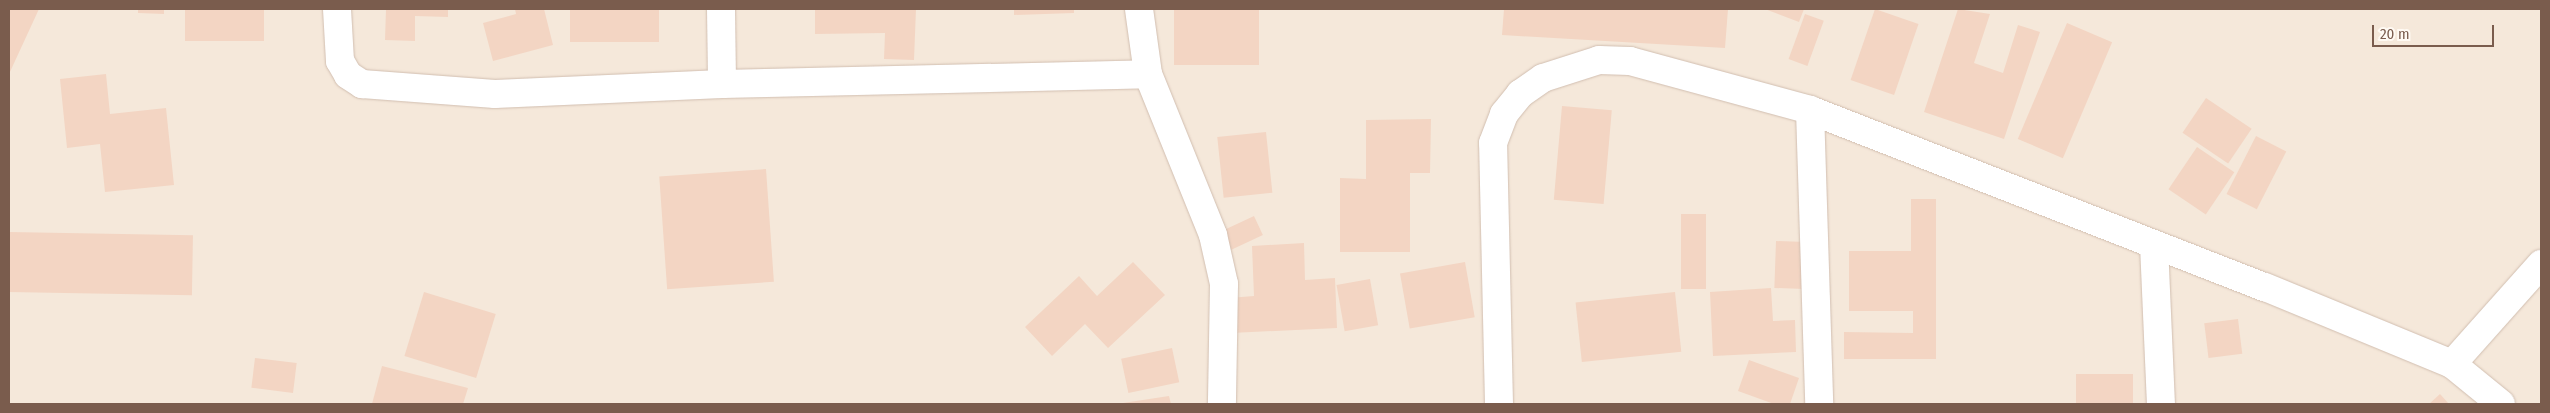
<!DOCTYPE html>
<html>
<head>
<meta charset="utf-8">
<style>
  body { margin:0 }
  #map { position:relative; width:2550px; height:413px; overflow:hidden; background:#fdf6ec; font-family:"Fira Sans Condensed",sans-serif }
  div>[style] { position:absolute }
  .residential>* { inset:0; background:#f5e8da; transform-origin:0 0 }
  .building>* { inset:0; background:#f3d5c3; transform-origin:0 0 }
  .roads { filter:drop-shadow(0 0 1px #d1beb0) drop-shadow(0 0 1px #d1beb0) }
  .street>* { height:28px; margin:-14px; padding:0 14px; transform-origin:14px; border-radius:14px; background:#fff }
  span { translate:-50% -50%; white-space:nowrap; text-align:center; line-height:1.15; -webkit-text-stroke:4px #fffaf3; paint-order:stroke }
  .frame { position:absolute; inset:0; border:10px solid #7a5c4d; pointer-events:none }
  .scale { position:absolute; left:2372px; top:25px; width:122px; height:22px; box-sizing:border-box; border:2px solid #7a5c4d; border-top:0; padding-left:6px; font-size:15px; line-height:18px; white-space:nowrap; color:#7a5c4d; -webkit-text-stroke:4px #fffaf3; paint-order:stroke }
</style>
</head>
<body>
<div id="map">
  <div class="residential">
    <div style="left:9px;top:9px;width:2532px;height:395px"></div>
  </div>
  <div class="building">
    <div style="clip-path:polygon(9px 9px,39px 9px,9px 74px)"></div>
    <div style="clip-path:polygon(138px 9px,164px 9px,164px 14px,138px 13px)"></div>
    <div style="left:185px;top:9px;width:79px;height:32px"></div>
    <div style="clip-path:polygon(386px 9px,448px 9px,448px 17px,415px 16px,415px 41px,385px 40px)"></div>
    <div style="clip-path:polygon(515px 9px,544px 9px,553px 45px,493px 61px,483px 23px,516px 14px)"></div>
    <div style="left:570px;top:9px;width:89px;height:33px"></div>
    <div style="clip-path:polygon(815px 9px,916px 9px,914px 60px,884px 59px,885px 33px,815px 34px)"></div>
    <div style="clip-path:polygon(1014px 9px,1074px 9px,1074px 13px,1014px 15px)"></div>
    <div style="left:1174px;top:9px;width:85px;height:56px"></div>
    <div style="clip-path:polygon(1504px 9px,1728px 9px,1725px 48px,1502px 35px)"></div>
    <div style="clip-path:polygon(1765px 9px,1804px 9px,1799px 22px)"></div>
    <div style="left:1875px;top:9px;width:46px;height:75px;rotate:19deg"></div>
    <div style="clip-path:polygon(1958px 9px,1990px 14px,1974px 63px,2003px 73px,2018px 25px,2040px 32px,2004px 139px,1924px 112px)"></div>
    <div style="left:1805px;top:14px;width:20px;height:48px;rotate:20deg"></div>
    <div style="left:2067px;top:23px;width:49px;height:126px;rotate:23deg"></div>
    <div style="clip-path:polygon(106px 74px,110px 114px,166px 108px,174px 185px,105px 192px,100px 144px,67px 148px,60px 79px)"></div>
    <div style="left:2206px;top:98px;width:55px;height:42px;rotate:34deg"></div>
    <div style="left:1562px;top:106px;width:50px;height:94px;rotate:5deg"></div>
    <div style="clip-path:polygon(1431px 119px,1430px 173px,1410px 173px,1410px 252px,1340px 252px,1340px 178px,1366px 179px,1366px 120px)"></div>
    <div style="left:1266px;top:132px;width:61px;height:49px;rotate:84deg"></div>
    <div style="left:2256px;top:136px;width:34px;height:65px;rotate:27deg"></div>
    <div style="left:2197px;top:147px;width:45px;height:51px;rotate:34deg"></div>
    <div style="left:766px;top:169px;width:113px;height:107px;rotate:86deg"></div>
    <div style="clip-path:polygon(1911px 199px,1936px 199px,1936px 359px,1844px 359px,1844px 332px,1913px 333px,1913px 311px,1849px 311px,1849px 251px,1911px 251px)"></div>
    <div style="left:1706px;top:214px;width:75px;height:25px;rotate:90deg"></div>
    <div style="left:1254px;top:216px;width:21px;height:36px;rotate:65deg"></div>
    <div style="left:9px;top:232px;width:184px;height:60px;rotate:1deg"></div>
    <div style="left:1776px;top:241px;width:30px;height:47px;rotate:2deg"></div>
    <div style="clip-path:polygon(1304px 243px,1305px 280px,1335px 278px,1337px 328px,1231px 333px,1229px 298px,1254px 296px,1252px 246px)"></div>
    <div style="clip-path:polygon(1133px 262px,1165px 295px,1108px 348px,1085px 324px,1052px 356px,1025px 327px,1079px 276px,1097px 296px)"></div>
    <div style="left:1465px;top:262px;width:56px;height:66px;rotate:80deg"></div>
    <div style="left:1370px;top:279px;width:47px;height:34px;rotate:80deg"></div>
    <div style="clip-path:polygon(1771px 288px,1773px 321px,1795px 320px,1796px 352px,1713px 356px,1710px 292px)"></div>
    <div style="left:424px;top:292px;width:75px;height:67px;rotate:17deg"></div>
    <div style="left:1675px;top:292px;width:60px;height:100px;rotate:84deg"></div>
    <div style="left:2238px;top:319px;width:35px;height:34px;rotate:83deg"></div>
    <div style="left:1172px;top:348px;width:35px;height:52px;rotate:78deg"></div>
    <div style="left:255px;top:358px;width:42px;height:30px;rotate:7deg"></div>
    <div style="clip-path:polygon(1749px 360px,1799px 378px,1790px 404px,1774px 404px,1738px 391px)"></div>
    <div style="clip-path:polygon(382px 366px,468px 388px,463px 404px,372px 404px)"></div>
    <div style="left:2133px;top:374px;width:30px;height:57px;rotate:90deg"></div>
    <div style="clip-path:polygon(2440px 394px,2449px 404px,2429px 404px)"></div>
    <div style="clip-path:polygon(1169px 396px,1171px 404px,1123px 404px,1123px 403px)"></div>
  </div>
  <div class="roads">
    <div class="street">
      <div style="left:337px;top:9px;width:52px;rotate:86.7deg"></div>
      <div style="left:340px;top:61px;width:16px;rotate:60deg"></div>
      <div style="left:348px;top:75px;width:17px;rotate:33deg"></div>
      <div style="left:362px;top:84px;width:133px;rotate:4.3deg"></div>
      <div style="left:495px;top:94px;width:227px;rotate:-2.5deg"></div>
      <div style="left:722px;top:84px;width:426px;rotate:-1.3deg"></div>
      <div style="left:721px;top:9px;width:75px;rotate:89.2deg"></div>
      <div style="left:1139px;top:9px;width:66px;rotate:82.1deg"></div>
      <div style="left:1148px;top:74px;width:174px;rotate:68deg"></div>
      <div style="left:1213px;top:235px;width:50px;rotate:77.3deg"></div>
      <div style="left:1224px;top:284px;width:120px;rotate:91deg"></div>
      <div style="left:1810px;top:110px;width:294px;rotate:88.2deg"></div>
      <div style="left:2154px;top:245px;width:159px;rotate:87.5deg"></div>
      <div style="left:2452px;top:364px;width:134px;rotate:-48.3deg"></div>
      <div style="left:1499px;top:404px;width:261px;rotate:-91.3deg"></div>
      <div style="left:1493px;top:143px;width:31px;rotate:-69deg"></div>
      <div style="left:1504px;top:114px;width:26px;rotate:-51deg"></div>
      <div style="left:1520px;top:94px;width:28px;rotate:-35deg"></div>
      <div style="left:1543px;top:78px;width:59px;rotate:-17.8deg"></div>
      <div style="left:1599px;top:60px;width:31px;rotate:2deg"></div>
      <div style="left:1630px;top:61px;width:187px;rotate:15.2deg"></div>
      <div style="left:1810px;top:110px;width:488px;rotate:21.3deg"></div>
      <div style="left:2265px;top:287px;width:202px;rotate:22.4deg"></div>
      <div style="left:2452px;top:364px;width:63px;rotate:39.2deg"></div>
    </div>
  </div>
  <div class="frame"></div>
  <div class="scale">20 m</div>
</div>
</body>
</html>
